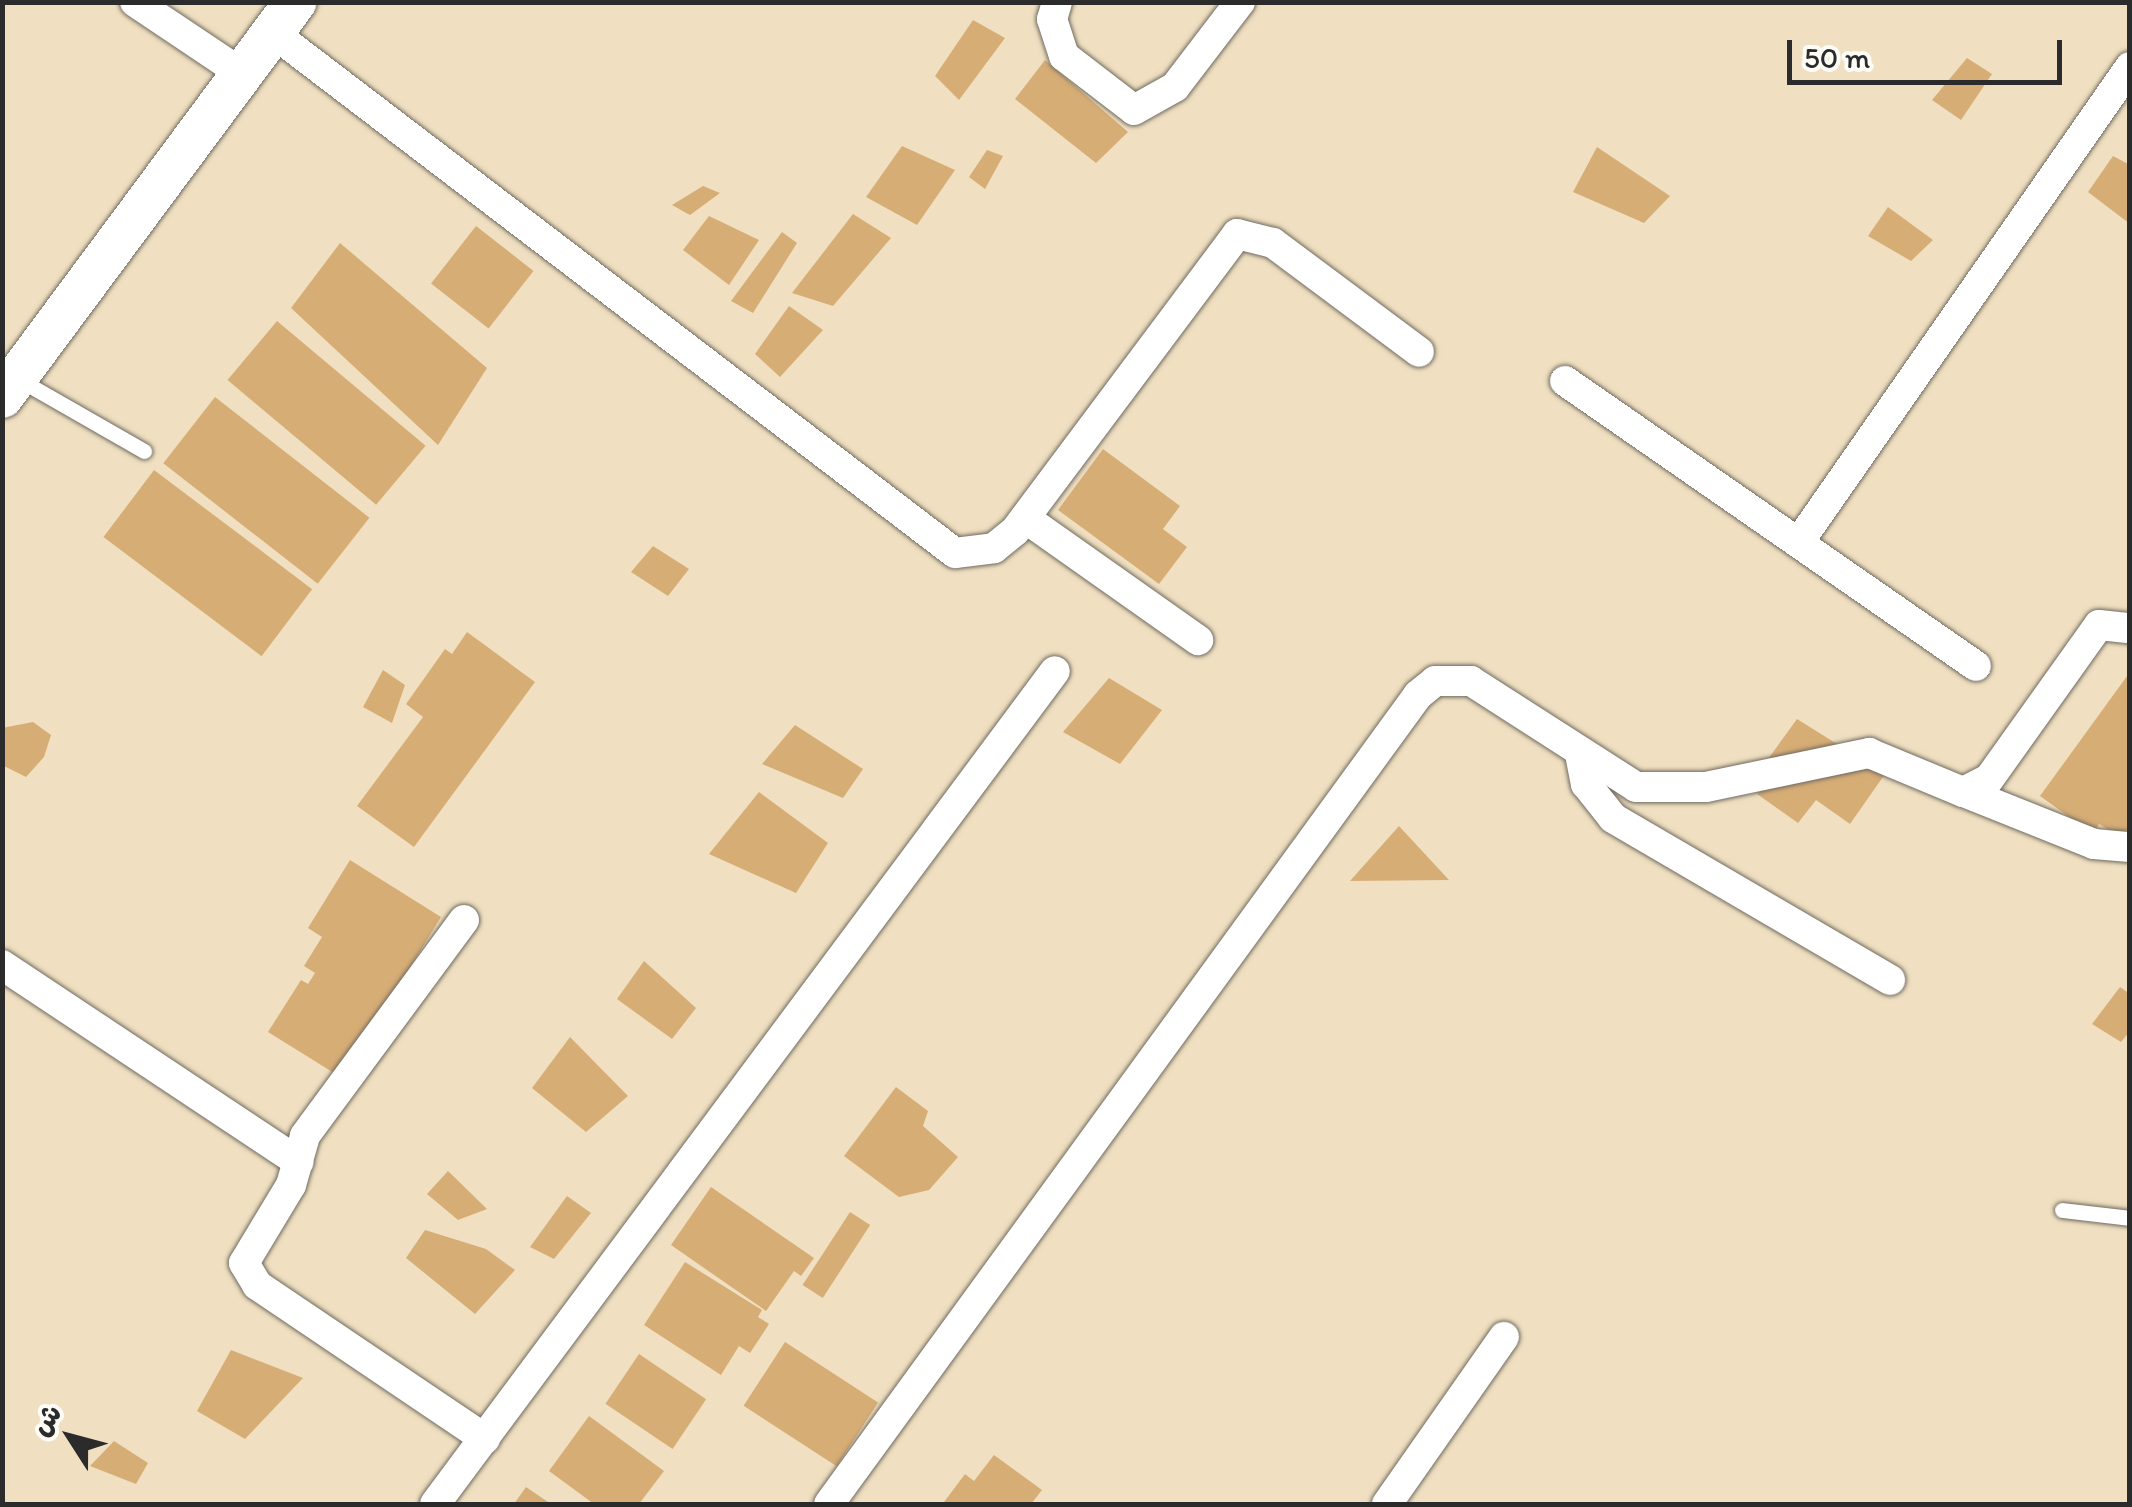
<!DOCTYPE html>
<html>
<head>
<meta charset="utf-8">
<style>
  body { margin:0 }
  #map { position:relative; width:2132px; height:1507px; overflow:hidden; background:#f0e0c1; font-family:Itim,"Playpen Sans Arabic",sans-serif }
  div>[style] { position:absolute }
  .building>* { inset:0; background:#d7ad76; transform-origin:0 0 }
  .roads { filter:drop-shadow(0 0 2px #706a60) drop-shadow(0 0 2px #706a60) }
  .service>* { height:15px; margin:-7.5px; padding:0 7.5px; transform-origin:7.5px; border-radius:7.5px; background:#fff }
  .minor>* { height:30px; margin:-15px; padding:0 15px; transform-origin:15px; border-radius:15px; background:#fff }
  .secondary>* { height:42px; margin:-21px; padding:0 21px; transform-origin:21px; border-radius:21px; background:#fff }
  span { translate:-50% -50%; white-space:nowrap; text-align:center; line-height:1.15; -webkit-text-stroke:8px #fdfcf7; paint-order:stroke }
  .frame { position:absolute; inset:0; border:5px solid #2b2b2b; pointer-events:none }
  .north { position:absolute; left:20px; top:1387px; width:100px; height:100px; -webkit-text-stroke:8px #fdfcf7; paint-order:stroke; rotate:306deg; font-size:28px; font-weight:700; line-height:40px; text-align:center; color:#2b2b2b }
  .north::after { content:''; display:block; margin:auto; width:35px; height:45px; background:#2b2b2b; clip-path:polygon(50% 0,100% 100%,50% 72%,0 100%) }
  .scale { position:absolute; left:1787px; top:40px; width:275px; height:45px; box-sizing:border-box; border:5px solid #2b2b2b; border-top:0; padding-left:12px; font-size:30px; line-height:35px; white-space:nowrap; color:#2b2b2b; -webkit-text-stroke:8px #fdfcf7; paint-order:stroke }
</style>
</head>
<body>
<div id="map">
  <div class="building">
    <div style="clip-path:polygon(973px 20px,1005px 38px,959px 100px,935px 76px)"></div>
    <div style="clip-path:polygon(1967px 58px,1992px 74px,1961px 120px,1932px 100px)"></div>
    <div style="clip-path:polygon(1045px 60px,1128px 132px,1096px 163px,1015px 99px)"></div>
    <div style="clip-path:polygon(902px 146px,955px 170px,917px 225px,866px 197px)"></div>
    <div style="clip-path:polygon(1597px 147px,1670px 196px,1644px 223px,1573px 192px)"></div>
    <div style="clip-path:polygon(987px 150px,1003px 156px,985px 189px,969px 177px)"></div>
    <div style="clip-path:polygon(2113px 156px,2130px 165px,2130px 224px,2088px 192px)"></div>
    <div style="clip-path:polygon(703px 186px,720px 193px,690px 215px,672px 205px)"></div>
    <div style="clip-path:polygon(1888px 207px,1933px 240px,1911px 261px,1868px 236px)"></div>
    <div style="clip-path:polygon(853px 214px,891px 238px,833px 306px,792px 293px)"></div>
    <div style="clip-path:polygon(709px 216px,759px 240px,729px 285px,683px 250px)"></div>
    <div style="left:476px;top:226px;width:73px;height:73px;rotate:38deg"></div>
    <div style="clip-path:polygon(782px 232px,797px 243px,753px 313px,731px 301px)"></div>
    <div style="clip-path:polygon(340px 243px,487px 368px,438px 445px,291px 308px)"></div>
    <div style="clip-path:polygon(789px 306px,823px 330px,780px 377px,755px 354px)"></div>
    <div style="left:277px;top:321px;width:194px;height:77px;rotate:40deg"></div>
    <div style="left:215px;top:397px;width:196px;height:84px;rotate:38deg"></div>
    <div style="clip-path:polygon(1103px 449px,1180px 506px,1163px 529px,1187px 547px,1159px 584px,1058px 510px)"></div>
    <div style="left:154px;top:470px;width:198px;height:84px;rotate:37deg"></div>
    <div style="clip-path:polygon(653px 546px,689px 569px,668px 596px,631px 572px)"></div>
    <div style="clip-path:polygon(467px 632px,535px 682px,414px 847px,357px 806px,423px 717px,406px 704px,445px 649px,452px 654px)"></div>
    <div style="clip-path:polygon(383px 670px,405px 685px,392px 723px,363px 707px)"></div>
    <div style="clip-path:polygon(2130px 672px,2130px 826px,2121px 837px,2099px 824px,2093px 834px,2040px 796px)"></div>
    <div style="clip-path:polygon(1109px 678px,1162px 710px,1120px 764px,1063px 732px)"></div>
    <div style="clip-path:polygon(1797px 719px,1885px 774px,1850px 824px,1816px 800px,1798px 823px,1757px 794px,1776px 769px,1766px 762px)"></div>
    <div style="clip-path:polygon(33px 722px,51px 735px,44px 757px,26px 777px,2px 765px,2px 728px)"></div>
    <div style="clip-path:polygon(795px 725px,863px 769px,843px 798px,762px 764px)"></div>
    <div style="clip-path:polygon(759px 792px,828px 843px,796px 893px,709px 854px)"></div>
    <div style="clip-path:polygon(1399px 826px,1449px 880px,1350px 881px)"></div>
    <div style="clip-path:polygon(350px 860px,441px 917px,342px 1078px,268px 1032px,301px 980px,308px 984px,315px 973px,304px 966px,322px 937px,308px 928px)"></div>
    <div style="clip-path:polygon(644px 961px,696px 1008px,672px 1039px,617px 999px)"></div>
    <div style="clip-path:polygon(2120px 987px,2130px 994px,2130px 1031px,2121px 1042px,2092px 1024px)"></div>
    <div style="clip-path:polygon(570px 1037px,628px 1096px,586px 1132px,532px 1088px)"></div>
    <div style="clip-path:polygon(896px 1087px,928px 1111px,923px 1126px,958px 1157px,929px 1190px,899px 1197px,844px 1156px)"></div>
    <div style="clip-path:polygon(448px 1171px,487px 1209px,458px 1220px,427px 1194px)"></div>
    <div style="clip-path:polygon(711px 1187px,814px 1258px,801px 1276px,794px 1271px,766px 1311px,671px 1245px)"></div>
    <div style="clip-path:polygon(567px 1196px,591px 1213px,554px 1259px,530px 1247px)"></div>
    <div style="left:850px;top:1212px;width:24px;height:87px;rotate:33deg"></div>
    <div style="clip-path:polygon(425px 1230px,486px 1249px,515px 1270px,475px 1314px,406px 1258px)"></div>
    <div style="clip-path:polygon(685px 1262px,762px 1310px,758px 1317px,769px 1324px,750px 1353px,739px 1346px,721px 1375px,644px 1325px)"></div>
    <div style="left:785px;top:1342px;width:111px;height:76px;rotate:33deg"></div>
    <div style="clip-path:polygon(231px 1350px,303px 1378px,245px 1439px,197px 1411px)"></div>
    <div style="left:639px;top:1354px;width:81px;height:60px;rotate:34deg"></div>
    <div style="clip-path:polygon(589px 1416px,664px 1471px,639px 1504px,594px 1504px,549px 1471px)"></div>
    <div style="clip-path:polygon(114px 1441px,148px 1463px,136px 1484px,90px 1466px)"></div>
    <div style="clip-path:polygon(994px 1455px,1042px 1490px,1031px 1504px,944px 1502px,965px 1474px,974px 1481px)"></div>
    <div style="clip-path:polygon(526px 1487px,551px 1504px,514px 1504px)"></div>
  </div>
  <div class="roads">
    <div class="service">
      <div style="left:20px;top:380px;width:143px;rotate:29.8deg"></div>
      <div style="left:2062px;top:1210px;width:68px;rotate:6.7deg"></div>
    </div>
    <div class="minor">
      <div style="left:135px;top:2px;width:128px;rotate:33.8deg"></div>
      <div style="left:1057px;top:2px;width:18px;rotate:106deg"></div>
      <div style="left:1052px;top:19px;width:39px;rotate:72deg"></div>
      <div style="left:1064px;top:56px;width:88px;rotate:37.6deg"></div>
      <div style="left:1134px;top:110px;width:47px;rotate:-29.3deg"></div>
      <div style="left:1175px;top:87px;width:107px;rotate:-52.6deg"></div>
      <div style="left:272px;top:32px;width:859px;rotate:37.34deg"></div>
      <div style="left:955px;top:553px;width:39px;rotate:-7deg"></div>
      <div style="left:994px;top:548px;width:27px;rotate:-39deg"></div>
      <div style="left:1015px;top:531px;width:371px;rotate:-53.2deg"></div>
      <div style="left:1237px;top:234px;width:37px;rotate:14deg"></div>
      <div style="left:1273px;top:243px;width:182px;rotate:36.7deg"></div>
      <div style="left:1565px;top:381px;width:500px;rotate:34.74deg"></div>
      <div style="left:1025px;top:518px;width:212px;rotate:35.2deg"></div>
      <div style="left:1799px;top:542px;width:579px;rotate:-55.13deg"></div>
      <div style="left:1580px;top:754px;width:31px;rotate:79deg"></div>
      <div style="left:1586px;top:784px;width:43px;rotate:51.5deg"></div>
      <div style="left:1613px;top:818px;width:321px;rotate:30.3deg"></div>
      <div style="left:1964px;top:792px;width:140px;rotate:21.8deg"></div>
      <div style="left:2094px;top:844px;width:36px;rotate:5deg"></div>
      <div style="left:464px;top:920px;width:268px;rotate:126.4deg"></div>
      <div style="left:305px;top:1136px;width:51px;rotate:105.9deg"></div>
      <div style="left:291px;top:1185px;width:91px;rotate:121.1deg"></div>
      <div style="left:244px;top:1263px;width:26px;rotate:59deg"></div>
      <div style="left:257px;top:1285px;width:275px;rotate:34deg"></div>
      <div style="left:2px;top:965px;width:356px;rotate:33.6deg"></div>
      <div style="left:435px;top:1504px;width:1038px;rotate:-53.34deg"></div>
      <div style="left:829px;top:1504px;width:1001px;rotate:-53.94deg"></div>
      <div style="left:1418px;top:695px;width:22px;rotate:-39deg"></div>
      <div style="left:1435px;top:681px;width:36px"></div>
      <div style="left:1471px;top:681px;width:196px;rotate:32.7deg"></div>
      <div style="left:1636px;top:787px;width:70px"></div>
      <div style="left:1706px;top:787px;width:167px;rotate:-11.8deg"></div>
      <div style="left:1869px;top:753px;width:102px;rotate:22.5deg"></div>
      <div style="left:1963px;top:792px;width:29px;rotate:-27deg"></div>
      <div style="left:1989px;top:779px;width:189px;rotate:-54.5deg"></div>
      <div style="left:2099px;top:625px;width:31px;rotate:6deg"></div>
      <div style="left:1387px;top:1504px;width:204px;rotate:-55deg"></div>
    </div>
    <div class="secondary">
      <div style="left:2px;top:397px;width:492px;rotate:-53.4deg"></div>
    </div>
  </div>
  <div class="frame"></div>
  <div class="north">ش</div>
  <div class="scale">50 m</div>
</div>
</body>
</html>
